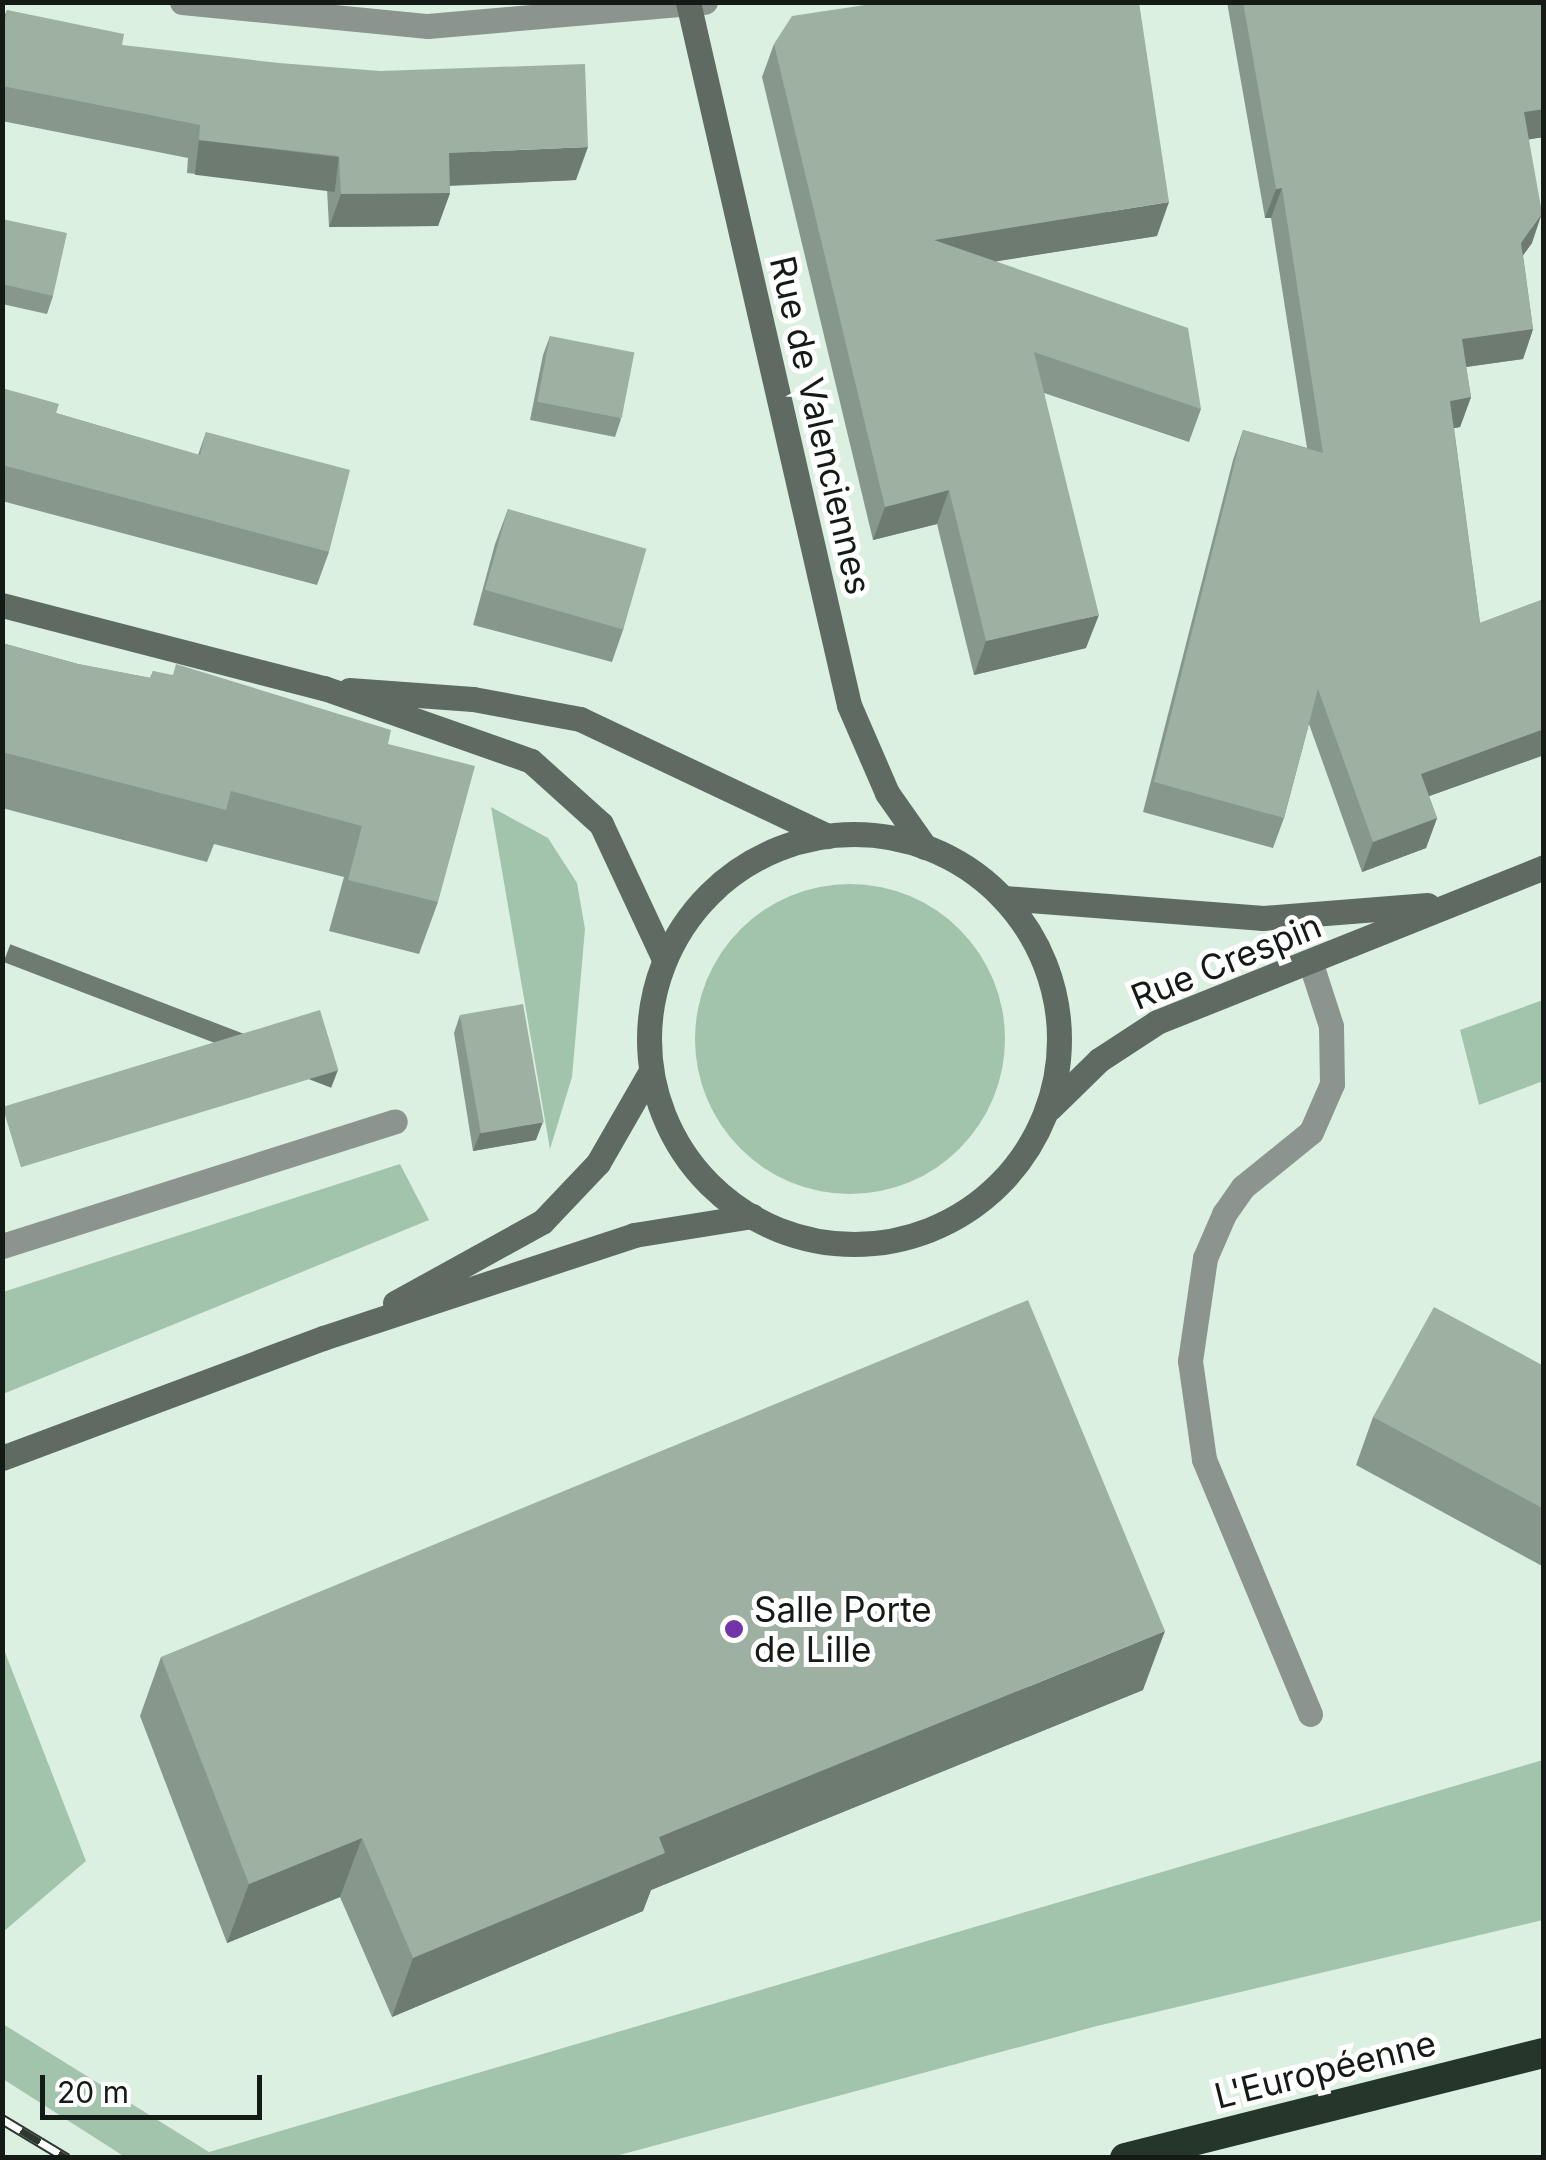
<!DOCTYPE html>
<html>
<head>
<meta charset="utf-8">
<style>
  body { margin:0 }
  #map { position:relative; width:1546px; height:2160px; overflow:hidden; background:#dcf0e2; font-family:Inter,sans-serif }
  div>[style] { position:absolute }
  .green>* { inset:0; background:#a2c3ac }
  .round { border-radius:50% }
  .lane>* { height:25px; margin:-12.5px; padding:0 12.5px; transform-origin:12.5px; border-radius:12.5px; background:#8b948e }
  .street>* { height:25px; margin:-12.5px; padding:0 12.5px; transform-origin:12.5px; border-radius:12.5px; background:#8b948e }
  .secondary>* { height:25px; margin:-12.5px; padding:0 12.5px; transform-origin:12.5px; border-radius:12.5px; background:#5f6b62 }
  .secondary>.ring { margin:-12.5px; padding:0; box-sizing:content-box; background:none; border:25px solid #5f6b62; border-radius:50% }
  .highway>* { height:30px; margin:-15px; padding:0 15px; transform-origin:15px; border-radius:15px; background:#26362b }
  .rail>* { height:11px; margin-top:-5.5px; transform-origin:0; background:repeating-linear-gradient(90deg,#fff 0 22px,#2f3731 0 44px); box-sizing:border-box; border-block:2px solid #2f3731 }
  .wall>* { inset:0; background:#87978b }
  .shaded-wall>* { inset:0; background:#6e7b71; transform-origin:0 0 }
  .building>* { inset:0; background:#9db0a2; transform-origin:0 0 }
  .dots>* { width:28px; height:28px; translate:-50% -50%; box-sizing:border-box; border:5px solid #fff; border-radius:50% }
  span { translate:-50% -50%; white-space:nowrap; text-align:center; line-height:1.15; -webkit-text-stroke:10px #fff; paint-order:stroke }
  .street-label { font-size:35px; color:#141b16 }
  .poi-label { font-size:35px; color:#141b16 }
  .left { translate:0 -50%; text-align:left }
  .frame { position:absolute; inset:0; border:5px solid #141b16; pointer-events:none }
  .scale { position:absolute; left:40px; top:2075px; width:222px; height:45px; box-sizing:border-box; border:5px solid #141b16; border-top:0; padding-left:12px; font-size:30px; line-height:35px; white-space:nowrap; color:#141b16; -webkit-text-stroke:8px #fff; paint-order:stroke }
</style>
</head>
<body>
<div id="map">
  <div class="green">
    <div style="clip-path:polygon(491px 807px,548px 838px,577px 883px,585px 929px,572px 1077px,550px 1149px)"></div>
    <div class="round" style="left:695px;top:884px;width:310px;height:310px"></div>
    <div style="clip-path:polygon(1543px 1000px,1543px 1081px,1479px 1105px,1460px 1030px)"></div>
    <div style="clip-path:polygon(400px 1164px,429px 1220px,3px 1394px,3px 1292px)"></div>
    <div style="clip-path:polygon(3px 1647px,86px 1861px,3px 1932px,2px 1647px)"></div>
    <div style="clip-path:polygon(1543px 1760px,1543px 1920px,1097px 2026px,612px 2157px,125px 2157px,3px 2079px,3px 2024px,209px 2152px)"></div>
  </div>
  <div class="lane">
    <div style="left:2px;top:1246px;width:412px;rotate:-17.6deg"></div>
    <div style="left:1310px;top:1714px;width:276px;rotate:-112.6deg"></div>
    <div style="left:1204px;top:1459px;width:99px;rotate:-98.1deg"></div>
    <div style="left:1190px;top:1361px;width:104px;rotate:-81.7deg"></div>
    <div style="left:1205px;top:1258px;width:48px;rotate:-66.6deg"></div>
    <div style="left:1224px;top:1214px;width:33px;rotate:-55deg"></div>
    <div style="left:1243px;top:1187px;width:87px;rotate:-39deg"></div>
    <div style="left:1311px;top:1132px;width:52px;rotate:-66.4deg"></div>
    <div style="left:1332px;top:1084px;width:58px;rotate:-91deg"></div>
    <div style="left:1331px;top:1026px;width:65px;rotate:-107.9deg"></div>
  </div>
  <div class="street">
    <div style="left:182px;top:2px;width:247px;rotate:5.6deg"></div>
    <div style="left:428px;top:26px;width:278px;rotate:-5deg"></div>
  </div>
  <div class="secondary">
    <div style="left:688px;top:2px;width:721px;rotate:77.1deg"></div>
    <div style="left:849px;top:705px;width:96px;rotate:66.6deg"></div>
    <div style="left:887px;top:793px;width:66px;rotate:54.9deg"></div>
    <div style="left:2px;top:605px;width:333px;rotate:14.5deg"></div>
    <div style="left:324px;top:688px;width:219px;rotate:19.4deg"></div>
    <div style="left:531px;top:761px;width:94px;rotate:42deg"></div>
    <div style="left:601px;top:824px;width:149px;rotate:65deg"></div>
    <div style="left:349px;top:690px;width:124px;rotate:4.2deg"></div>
    <div style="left:473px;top:699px;width:109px;rotate:10.6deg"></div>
    <div style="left:580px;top:719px;width:274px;rotate:25.3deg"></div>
    <div class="ring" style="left:649px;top:834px;width:385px;height:385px"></div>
    <div style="left:1004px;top:898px;width:260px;rotate:4.4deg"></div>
    <div style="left:1263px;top:918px;width:165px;rotate:-4.5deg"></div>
    <div style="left:1050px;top:1108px;width:69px;rotate:-44.4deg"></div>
    <div style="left:1099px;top:1060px;width:69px;rotate:-33.2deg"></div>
    <div style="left:1157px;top:1022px;width:417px;rotate:-21.8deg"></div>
    <div style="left:395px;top:1303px;width:168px;rotate:-28.9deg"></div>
    <div style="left:542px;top:1222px;width:81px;rotate:-46.5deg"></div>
    <div style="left:598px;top:1163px;width:106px;rotate:-60.1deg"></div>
    <div style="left:2px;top:1458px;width:343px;rotate:-20.5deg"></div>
    <div style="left:323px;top:1338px;width:328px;rotate:-18.3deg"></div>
    <div style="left:634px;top:1235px;width:120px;rotate:-9.1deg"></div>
  </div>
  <div class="highway">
    <div style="left:1125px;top:2158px;width:432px;rotate:-14.1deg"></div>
  </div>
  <div class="rail">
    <div style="left:2px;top:2119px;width:76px;rotate:31deg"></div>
  </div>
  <div class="wall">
    <div style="clip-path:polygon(1227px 2px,1544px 2px,1544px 137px,1529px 139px,1532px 243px,1523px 255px,1533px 329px,1523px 359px,1466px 367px,1471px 397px,1460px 427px,1454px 428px,1480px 623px,1544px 599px,1544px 755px,1429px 796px,1437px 818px,1426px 848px,1362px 872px,1309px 724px,1284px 818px,1273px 848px,1143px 812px,1233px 460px,1243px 430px,1307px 448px,1271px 218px,1265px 218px)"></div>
    <div style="clip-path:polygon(7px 10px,122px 45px,576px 180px,450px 186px,450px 193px,438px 226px,329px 227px,327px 189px,187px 173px,188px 158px,2px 121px,2px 21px)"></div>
    <div style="clip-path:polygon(774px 44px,1157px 236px,996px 261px,1201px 409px,1189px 442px,1044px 393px,1086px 648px,974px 675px,937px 524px,873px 540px,762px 77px)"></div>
    <div style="clip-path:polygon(2px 219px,53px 296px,47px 314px,2px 304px)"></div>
    <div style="clip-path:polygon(550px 336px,621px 419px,615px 437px,530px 420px,543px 355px)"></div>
    <div style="clip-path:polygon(2px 388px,56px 413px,198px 455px,206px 432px,329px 552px,317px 585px,2px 501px)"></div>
    <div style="clip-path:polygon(508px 509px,624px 627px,612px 662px,473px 625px,495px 544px)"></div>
    <div style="clip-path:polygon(2px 643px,78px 664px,150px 678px,153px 671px,388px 744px,438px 902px,419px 954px,329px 931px,344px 877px,214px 844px,207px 862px,2px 808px)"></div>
    <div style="clip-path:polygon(460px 1015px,536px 1140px,473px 1151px,454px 1033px)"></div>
    <div style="clip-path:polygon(1544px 1366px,1544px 1567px,1356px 1465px,1373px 1417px)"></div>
    <div style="clip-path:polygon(161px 1657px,1143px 1690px,651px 1890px,643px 1911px,392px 2017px,340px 1897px,227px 1943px,140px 1716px)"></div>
  </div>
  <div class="shaded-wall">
    <div style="clip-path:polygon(1544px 109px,1544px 137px,1513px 142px,1524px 112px)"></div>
    <div style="left:199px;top:140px;width:141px;height:35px;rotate:7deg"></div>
    <div style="clip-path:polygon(588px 147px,576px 180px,437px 186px,449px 153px)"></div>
    <div style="clip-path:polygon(1282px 188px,1271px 218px,1265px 218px,1276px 189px)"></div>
    <div style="clip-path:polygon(450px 193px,438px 226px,329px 227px,341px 194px)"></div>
    <div style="clip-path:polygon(1169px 202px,1157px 236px,922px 273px,934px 240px)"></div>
    <div style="clip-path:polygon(1542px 213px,1532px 243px,1511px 272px,1521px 243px)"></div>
    <div style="clip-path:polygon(1533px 329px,1523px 359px,1451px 369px,1462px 339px)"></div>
    <div style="clip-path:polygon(1471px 397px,1460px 427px,1440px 431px,1450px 401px)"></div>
    <div style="clip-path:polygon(949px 490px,937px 524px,873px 540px,885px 507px)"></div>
    <div style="clip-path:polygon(1099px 615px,1086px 648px,974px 675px,986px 641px)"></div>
    <div style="clip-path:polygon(1544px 729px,1544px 755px,1410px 803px,1421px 774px)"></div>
    <div style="clip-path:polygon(1437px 818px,1426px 848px,1362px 872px,1373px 842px)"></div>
    <div style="left:338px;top:1070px;width:19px;height:351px;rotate:111deg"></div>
    <div style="clip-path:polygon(543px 1122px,536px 1140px,473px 1151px,480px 1133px)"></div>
    <div style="clip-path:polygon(1165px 1631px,1143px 1690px,651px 1890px,643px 1911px,392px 2017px,413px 1958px,659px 1837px)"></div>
    <div style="clip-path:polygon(362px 1838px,340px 1897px,227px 1943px,249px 1884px)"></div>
  </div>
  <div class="building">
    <div style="clip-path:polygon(885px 2px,1139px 2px,1169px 202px,934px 240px,1188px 328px,1201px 409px,1034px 352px,1099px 615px,986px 641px,949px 490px,885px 507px,774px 44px,792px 16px)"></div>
    <div style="clip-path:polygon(1243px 2px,1544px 2px,1544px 109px,1524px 112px,1542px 213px,1521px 243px,1533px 329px,1462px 339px,1471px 397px,1450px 401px,1480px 623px,1544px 599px,1544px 729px,1421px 774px,1437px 818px,1373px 842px,1318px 689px,1284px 818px,1154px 782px,1243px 430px,1323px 453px,1282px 188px,1276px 189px)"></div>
    <div style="clip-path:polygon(7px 10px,124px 34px,122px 45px,279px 63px,380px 71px,585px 64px,588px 147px,449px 153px,450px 193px,341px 194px,339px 156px,199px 140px,200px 125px,2px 86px,2px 33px)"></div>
    <div style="clip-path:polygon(2px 219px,67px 233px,53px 296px,2px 284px)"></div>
    <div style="left:550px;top:336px;width:86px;height:67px;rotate:11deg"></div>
    <div style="clip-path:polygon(2px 388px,59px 404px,56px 413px,200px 455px,206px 432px,350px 470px,329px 552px,2px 465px)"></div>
    <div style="left:508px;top:509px;width:144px;height:84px;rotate:16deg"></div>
    <div style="clip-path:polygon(2px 643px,78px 664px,151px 678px,153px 671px,173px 675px,176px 664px,391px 730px,388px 744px,475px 766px,438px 902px,348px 880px,362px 826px,231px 791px,226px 810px,2px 752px)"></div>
    <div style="left:523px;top:1004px;width:120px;height:64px;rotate:80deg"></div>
    <div style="left:320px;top:1010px;width:63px;height:332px;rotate:73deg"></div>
    <div style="clip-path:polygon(1028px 1300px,1165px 1631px,659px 1837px,665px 1853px,413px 1958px,362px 1838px,249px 1884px,161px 1657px)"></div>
    <div style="clip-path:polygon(1434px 1307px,1544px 1366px,1544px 1509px,1373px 1417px)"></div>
  </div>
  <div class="dots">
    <div style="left:734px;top:1629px;background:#7334a9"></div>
  </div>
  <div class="street-label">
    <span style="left:821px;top:425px;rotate:77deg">Rue de Valenciennes</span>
    <span style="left:1226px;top:961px;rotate:-22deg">Rue Crespin</span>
    <span style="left:1325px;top:2069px;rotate:-14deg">L'Européenne</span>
  </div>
  <div class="poi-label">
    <span class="left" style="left:754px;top:1629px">Salle Porte<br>de Lille</span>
  </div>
  <div class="frame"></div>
  <div class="scale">20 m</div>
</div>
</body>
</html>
